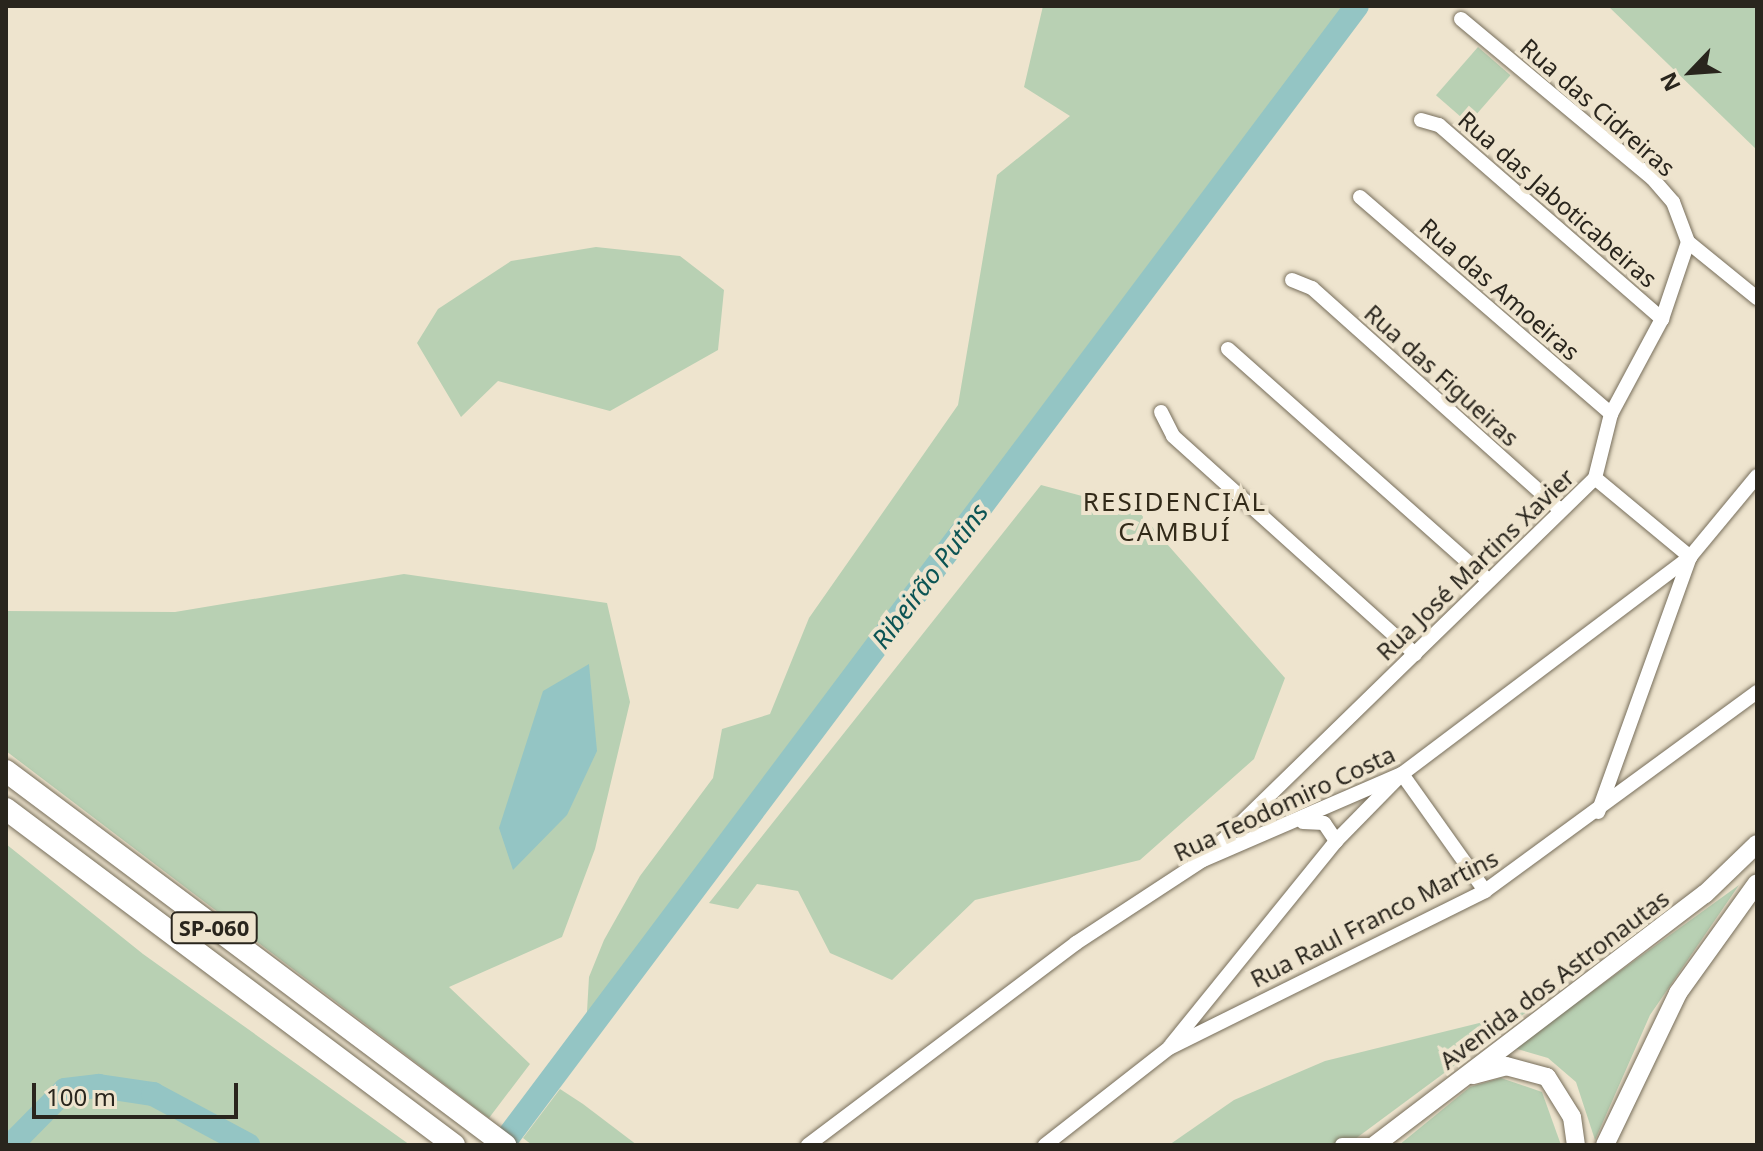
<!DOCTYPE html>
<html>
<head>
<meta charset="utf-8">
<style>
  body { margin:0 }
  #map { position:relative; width:1763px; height:1151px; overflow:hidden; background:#eee4ce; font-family:"Noto Sans",sans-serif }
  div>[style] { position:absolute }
  .green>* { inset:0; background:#b8d0b3; transform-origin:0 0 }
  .water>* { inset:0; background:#94c5c4 }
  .river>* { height:24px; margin:-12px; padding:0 12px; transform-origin:12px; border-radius:12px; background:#94c5c4 }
  .roads { filter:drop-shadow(0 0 2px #776e5b) drop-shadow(0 0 2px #776e5b) }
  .minor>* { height:14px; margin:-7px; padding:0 7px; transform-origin:7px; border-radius:7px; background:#fff }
  .major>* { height:18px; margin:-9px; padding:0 9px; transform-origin:9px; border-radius:9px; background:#fff }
  .highway>* { height:22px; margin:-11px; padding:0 11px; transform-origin:11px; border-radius:11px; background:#fff }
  span { translate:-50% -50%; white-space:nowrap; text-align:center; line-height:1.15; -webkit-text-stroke:8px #eee4ce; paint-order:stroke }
  .shield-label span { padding:2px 6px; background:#eee4ce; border:2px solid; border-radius:6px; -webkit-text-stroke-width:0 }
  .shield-label { font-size:22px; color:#29251d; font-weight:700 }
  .street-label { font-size:24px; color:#29251d }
  .neighbourhood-label { font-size:26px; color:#322a19; letter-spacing:2px }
  .water-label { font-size:26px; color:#0c5454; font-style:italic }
  .frame { position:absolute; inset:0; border:8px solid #29251d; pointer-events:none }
  .north { position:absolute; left:1651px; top:32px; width:80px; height:80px; -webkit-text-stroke:6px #eee4ce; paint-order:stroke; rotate:245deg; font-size:22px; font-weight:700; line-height:32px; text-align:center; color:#29251d }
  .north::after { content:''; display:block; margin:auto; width:28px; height:36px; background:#29251d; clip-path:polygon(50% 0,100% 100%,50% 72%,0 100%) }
  .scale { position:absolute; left:32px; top:1083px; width:206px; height:36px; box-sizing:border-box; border:4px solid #29251d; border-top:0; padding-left:10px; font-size:24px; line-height:28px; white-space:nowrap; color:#29251d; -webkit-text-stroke:6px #eee4ce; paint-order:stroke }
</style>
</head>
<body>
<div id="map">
  <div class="green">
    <div style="clip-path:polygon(1043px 6px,1357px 6px,586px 1029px,589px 977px,604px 940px,640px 876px,713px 778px,722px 729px,770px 714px,809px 618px,958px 405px,997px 175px,1070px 116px,1024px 87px)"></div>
    <div style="clip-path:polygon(1608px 6px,1757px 6px,1757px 150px)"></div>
    <div style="left:1478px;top:47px;width:43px;height:64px;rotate:41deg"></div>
    <div style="clip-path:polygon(596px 247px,680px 256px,724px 290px,718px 350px,610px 411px,498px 381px,461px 417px,417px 343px,438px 309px,511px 261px)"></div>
    <div style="clip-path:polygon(1041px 485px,1138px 511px,1285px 678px,1254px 759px,1140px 860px,975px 900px,892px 980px,830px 953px,798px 891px,757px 884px,738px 909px,709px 903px)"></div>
    <div style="clip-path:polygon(404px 574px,607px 603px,630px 702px,595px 849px,562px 937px,449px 987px,530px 1064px,489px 1118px,6px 751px,6px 611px,175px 612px)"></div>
    <div style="clip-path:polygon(6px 844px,143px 954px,410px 1145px,6px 1145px)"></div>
    <div style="clip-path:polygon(1739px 885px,1650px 1015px,1595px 1140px,1576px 1082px,1548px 1058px,1514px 1048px)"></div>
    <div style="clip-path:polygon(1528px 1011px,1347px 1145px,1169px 1145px,1234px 1100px,1325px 1061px)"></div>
    <div style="clip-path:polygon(1501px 1078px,1542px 1092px,1561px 1145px,1399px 1145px,1470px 1087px)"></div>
    <div style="clip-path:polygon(560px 1089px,583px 1104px,637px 1145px,532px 1145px,523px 1138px)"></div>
  </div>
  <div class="water">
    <div style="clip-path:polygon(589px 664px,597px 751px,567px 815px,513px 870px,499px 828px,543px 691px)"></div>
  </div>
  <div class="river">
    <div style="left:11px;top:1145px;width:77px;rotate:-45.5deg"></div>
    <div style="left:65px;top:1090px;width:34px;rotate:-7deg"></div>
    <div style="left:99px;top:1086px;width:55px;rotate:8.4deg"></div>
    <div style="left:153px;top:1094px;width:108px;rotate:28.2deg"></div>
    <div style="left:502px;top:1145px;width:1424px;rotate:-53.11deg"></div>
  </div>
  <div class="roads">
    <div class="minor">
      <div style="left:1461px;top:19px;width:249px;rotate:39.8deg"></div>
      <div style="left:1652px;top:178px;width:32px;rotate:49deg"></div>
      <div style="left:1673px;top:202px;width:43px;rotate:69.4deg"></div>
      <div style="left:1688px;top:242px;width:89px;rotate:39.1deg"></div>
      <div style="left:1421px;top:120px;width:19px;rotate:16deg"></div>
      <div style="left:1439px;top:125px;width:296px;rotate:41deg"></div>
      <div style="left:1360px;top:197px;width:332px;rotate:40.8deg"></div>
      <div style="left:1292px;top:280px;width:22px;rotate:22deg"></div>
      <div style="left:1312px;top:288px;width:331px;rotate:41.8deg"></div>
      <div style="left:1228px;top:349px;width:349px;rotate:41.6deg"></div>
      <div style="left:1161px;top:412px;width:27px;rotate:63deg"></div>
      <div style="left:1173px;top:436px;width:326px;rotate:42deg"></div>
      <div style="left:1595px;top:478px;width:124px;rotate:39.7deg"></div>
      <div style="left:1690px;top:557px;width:271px;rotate:109.8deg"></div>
      <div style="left:1402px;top:774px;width:143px;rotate:54.6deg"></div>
      <div style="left:1303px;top:822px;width:21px;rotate:3deg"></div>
      <div style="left:1324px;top:823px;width:22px;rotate:56deg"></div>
      <div style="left:1209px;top:854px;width:539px;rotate:-44.25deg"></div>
      <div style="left:1595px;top:478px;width:66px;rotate:-76deg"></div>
      <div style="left:1611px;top:414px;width:108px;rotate:-61.8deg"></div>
      <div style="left:1662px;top:319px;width:81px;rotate:-71.3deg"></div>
      <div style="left:1171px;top:1045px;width:262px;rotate:-51deg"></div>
      <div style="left:1336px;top:841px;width:86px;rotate:-45.5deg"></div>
      <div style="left:808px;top:1145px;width:336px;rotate:-37deg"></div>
      <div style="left:1076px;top:943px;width:152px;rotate:-33.2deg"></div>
      <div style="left:1203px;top:860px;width:217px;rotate:-23.4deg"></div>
      <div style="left:1402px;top:774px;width:361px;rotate:-37deg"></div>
      <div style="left:1690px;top:557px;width:105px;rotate:-50.4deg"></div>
      <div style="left:1045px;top:1145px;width:157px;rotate:-38deg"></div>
      <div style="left:1169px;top:1048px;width:353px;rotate:-26.4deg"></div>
      <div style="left:1485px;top:891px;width:337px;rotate:-36.2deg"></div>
      <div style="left:1342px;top:1145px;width:28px"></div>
    </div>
    <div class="major">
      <div style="left:1473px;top:1075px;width:34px;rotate:-15deg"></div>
      <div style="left:1506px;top:1066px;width:42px;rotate:15deg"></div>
      <div style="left:1547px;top:1077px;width:47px;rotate:58deg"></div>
      <div style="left:1572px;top:1117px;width:28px;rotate:82deg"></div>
      <div style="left:1375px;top:1145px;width:415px;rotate:-37.3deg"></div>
      <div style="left:1705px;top:894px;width:72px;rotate:-43.9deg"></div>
      <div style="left:1605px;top:1145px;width:169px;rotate:-64.3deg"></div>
      <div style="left:1678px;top:993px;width:135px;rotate:-54.3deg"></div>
    </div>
    <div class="highway">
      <div style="left:6px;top:771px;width:624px;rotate:36.85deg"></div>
      <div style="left:6px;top:809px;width:560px;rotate:36.87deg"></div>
    </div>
  </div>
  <div class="shield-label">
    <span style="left:214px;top:928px">SP-060</span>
  </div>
  <div class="street-label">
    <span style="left:1598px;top:107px;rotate:41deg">Rua das Cidreiras</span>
    <span style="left:1558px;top:199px;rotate:41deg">Rua das Jaboticabeiras</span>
    <span style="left:1500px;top:289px;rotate:41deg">Rua das Amoeiras</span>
    <span style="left:1442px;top:375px;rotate:42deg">Rua das Figueiras</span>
    <span style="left:1475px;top:564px;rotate:-44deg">Rua José Martins Xavier</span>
    <span style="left:1284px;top:803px;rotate:-25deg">Rua Teodomiro Costa</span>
    <span style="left:1374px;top:918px;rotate:-27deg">Rua Raul Franco Martins</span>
    <span style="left:1554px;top:979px;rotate:-37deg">Avenida dos Astronautas</span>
  </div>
  <div class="neighbourhood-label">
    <span style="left:1175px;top:517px">RESIDENCIAL<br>CAMBUÍ</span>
  </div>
  <div class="water-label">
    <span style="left:930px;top:576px;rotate:-53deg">Ribeirão Putins</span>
  </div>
  <div class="frame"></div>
  <div class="north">N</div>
  <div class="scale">100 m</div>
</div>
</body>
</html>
